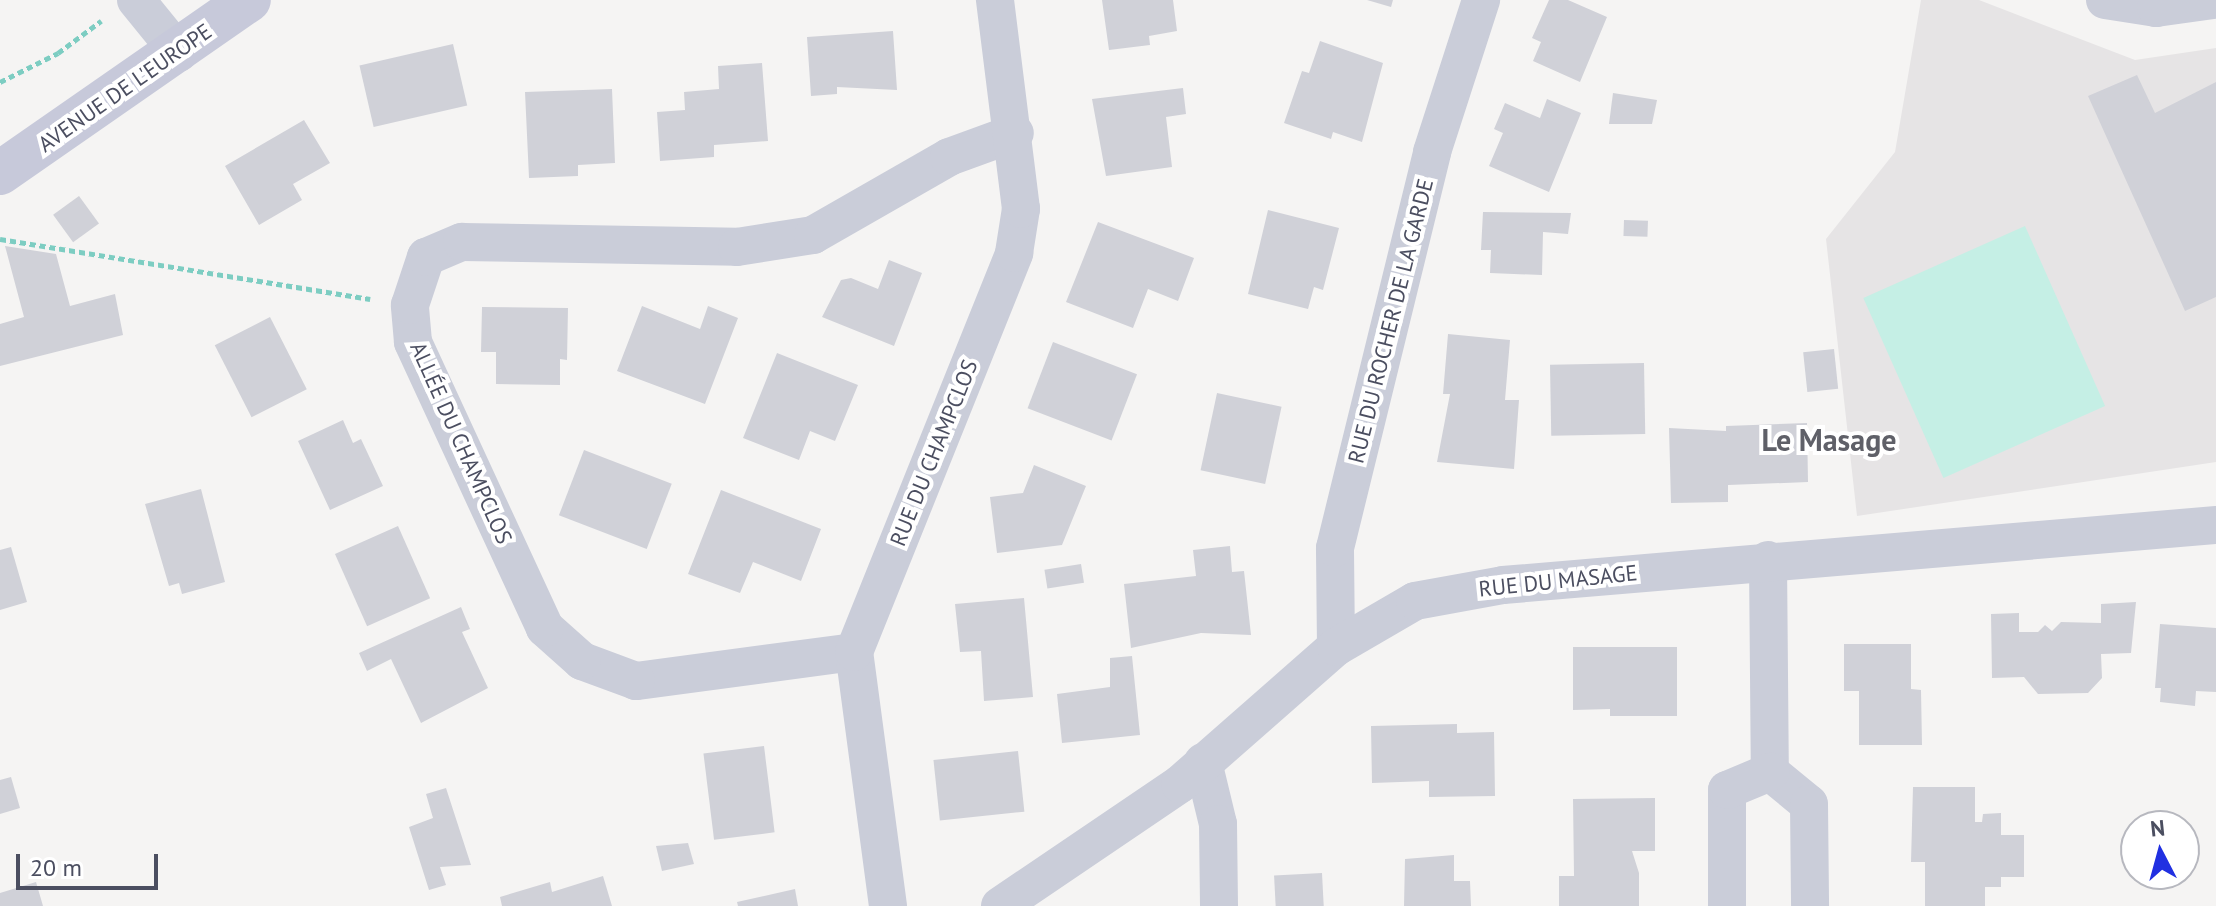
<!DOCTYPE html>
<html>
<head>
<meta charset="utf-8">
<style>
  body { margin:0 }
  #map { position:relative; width:2216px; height:906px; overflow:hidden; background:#f5f4f3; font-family:"PT Sans",sans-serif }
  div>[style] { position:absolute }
  .education>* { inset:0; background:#e6e4e5 }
  .green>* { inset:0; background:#c5efe5; transform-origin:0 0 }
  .building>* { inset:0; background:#d0d1d8; transform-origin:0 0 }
  .path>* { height:5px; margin-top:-2.5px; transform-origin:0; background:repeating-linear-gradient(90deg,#7dcdc2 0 6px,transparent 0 10px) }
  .minor>* { height:38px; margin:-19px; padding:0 19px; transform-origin:19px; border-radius:19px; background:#cacdd9 }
  .secondary>* { height:44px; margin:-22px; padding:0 22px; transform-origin:22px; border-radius:22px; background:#c7c9da }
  span { translate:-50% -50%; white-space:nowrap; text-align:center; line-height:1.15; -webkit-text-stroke:8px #fff; paint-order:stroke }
  .street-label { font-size:22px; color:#4b4e60 }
  .district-label { font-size:30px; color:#5f6068; font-weight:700 }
  .north { position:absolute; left:2120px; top:810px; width:80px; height:80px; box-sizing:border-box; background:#fff; border:2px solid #b7b8bf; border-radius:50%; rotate:354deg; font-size:22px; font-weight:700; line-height:32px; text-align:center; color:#4b4e60 }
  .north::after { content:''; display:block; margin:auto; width:28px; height:36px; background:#2130e1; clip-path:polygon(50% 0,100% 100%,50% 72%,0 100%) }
  .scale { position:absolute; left:16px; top:854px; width:142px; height:36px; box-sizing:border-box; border:4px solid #4b4e60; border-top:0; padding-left:10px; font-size:24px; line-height:28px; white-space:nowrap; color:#4b4e60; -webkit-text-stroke:6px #fff; paint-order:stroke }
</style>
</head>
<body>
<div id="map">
  <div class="education">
    <div style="clip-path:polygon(1921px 0,1979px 0,2135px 60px,2216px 48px,2216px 462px,1857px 516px,1826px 239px,1895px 152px)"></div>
  </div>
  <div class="green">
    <div style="left:2025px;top:226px;width:197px;height:177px;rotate:66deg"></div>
  </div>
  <div class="building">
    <div style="clip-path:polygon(1102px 0,1173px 0,1177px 31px,1149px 36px,1150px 45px,1109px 50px)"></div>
    <div style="clip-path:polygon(1367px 0,1393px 0,1391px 7px)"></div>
    <div style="clip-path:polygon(1549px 0,1568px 0,1607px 17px,1580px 82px,1533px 61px,1541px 42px,1532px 38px)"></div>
    <div style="clip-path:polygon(893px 31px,897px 90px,837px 87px,837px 94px,811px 96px,807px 37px)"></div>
    <div style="clip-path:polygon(1320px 41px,1383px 63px,1362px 142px,1333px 132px,1331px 139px,1284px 123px,1302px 71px,1309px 73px)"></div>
    <div style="left:453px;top:44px;width:63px;height:96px;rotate:77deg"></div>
    <div style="clip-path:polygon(762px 63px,768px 141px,714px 145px,714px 157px,660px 161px,657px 112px,685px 110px,684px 92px,719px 89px,718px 66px)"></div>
    <div style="clip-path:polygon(2137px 75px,2155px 113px,2216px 82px,2216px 297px,2185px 311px,2088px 96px)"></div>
    <div style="clip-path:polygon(1183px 88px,1186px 114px,1166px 117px,1172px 167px,1106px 176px,1092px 99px)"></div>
    <div style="clip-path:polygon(612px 89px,615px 163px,578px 165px,578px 176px,529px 178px,525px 92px)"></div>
    <div style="clip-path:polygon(1613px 93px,1657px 100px,1652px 124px,1609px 124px)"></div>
    <div style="clip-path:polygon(1547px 99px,1581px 113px,1549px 192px,1489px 166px,1503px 133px,1494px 129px,1505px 103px,1540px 118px)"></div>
    <div style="clip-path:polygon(304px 120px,330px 163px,293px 184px,302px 200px,259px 225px,225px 166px)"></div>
    <div style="left:79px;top:196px;width:34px;height:32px;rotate:54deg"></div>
    <div style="clip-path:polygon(1268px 210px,1339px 228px,1323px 290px,1314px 287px,1308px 309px,1248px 294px)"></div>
    <div style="clip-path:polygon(1483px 212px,1571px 213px,1568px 234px,1543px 232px,1542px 275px,1490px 273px,1491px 250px,1481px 250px)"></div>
    <div style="left:1624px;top:220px;width:24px;height:16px;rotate:2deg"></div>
    <div style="clip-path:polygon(1098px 222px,1194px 258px,1178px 301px,1148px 289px,1133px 328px,1066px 302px)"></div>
    <div style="clip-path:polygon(5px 246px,56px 254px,70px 306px,115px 294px,123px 335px,0 366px,0 324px,24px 317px)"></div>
    <div style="clip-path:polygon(889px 260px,922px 273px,894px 346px,822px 317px,841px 280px,851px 278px,878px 289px)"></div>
    <div style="clip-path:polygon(642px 306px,700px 329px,708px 306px,738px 318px,705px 404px,617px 371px)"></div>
    <div style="clip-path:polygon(482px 307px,568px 308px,567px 360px,560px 359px,560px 385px,496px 384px,496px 352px,481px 352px)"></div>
    <div style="left:270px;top:317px;width:81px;height:62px;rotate:63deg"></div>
    <div style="clip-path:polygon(1448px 334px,1510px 340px,1505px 400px,1519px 400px,1514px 469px,1437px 462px,1450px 394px,1443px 394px)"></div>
    <div style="left:1053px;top:342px;width:90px;height:71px;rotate:21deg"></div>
    <div style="left:1834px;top:349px;width:40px;height:31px;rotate:84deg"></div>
    <div style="clip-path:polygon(777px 353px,858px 385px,835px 441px,810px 431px,799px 460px,743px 438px)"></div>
    <div style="left:1644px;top:363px;width:71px;height:94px;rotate:89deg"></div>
    <div style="left:1217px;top:393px;width:66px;height:79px;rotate:12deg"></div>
    <div style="clip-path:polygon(343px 420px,353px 443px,361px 439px,383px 486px,330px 510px,298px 441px)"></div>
    <div style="clip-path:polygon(1807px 423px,1808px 482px,1728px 485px,1728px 502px,1671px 503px,1669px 428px,1726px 431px,1726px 426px)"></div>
    <div style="left:584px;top:450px;width:94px;height:70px;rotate:21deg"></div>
    <div style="clip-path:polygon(1034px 465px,1086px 486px,1062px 545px,997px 553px,990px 497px,1023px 493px)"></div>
    <div style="clip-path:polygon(201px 489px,225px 582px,182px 594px,179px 583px,169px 586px,145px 504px)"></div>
    <div style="clip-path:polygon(721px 490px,821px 529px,801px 581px,753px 562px,740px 593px,688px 574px)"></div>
    <div style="left:398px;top:526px;width:79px;height:69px;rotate:66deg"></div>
    <div style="clip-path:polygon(1230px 546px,1232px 572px,1244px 571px,1251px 635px,1201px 633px,1131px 648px,1124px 584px,1196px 576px,1193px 550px)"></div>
    <div style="clip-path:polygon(11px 547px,27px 602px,0 610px,0 550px)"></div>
    <div style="left:1081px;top:564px;width:19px;height:37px;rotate:81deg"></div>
    <div style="clip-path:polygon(1024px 598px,1033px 697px,984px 701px,981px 651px,960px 652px,955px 604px)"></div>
    <div style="clip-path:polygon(2136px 602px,2131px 653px,2101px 654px,2102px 678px,2088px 693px,2038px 694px,2024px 677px,1992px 678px,1991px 614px,2019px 613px,2019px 632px,2038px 632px,2045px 625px,2052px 631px,2061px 622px,2101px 623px,2101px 604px)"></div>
    <div style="clip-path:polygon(461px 607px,470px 629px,462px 632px,488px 688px,421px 723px,391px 659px,367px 671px,359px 653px)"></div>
    <div style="clip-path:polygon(2160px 624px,2216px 628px,2216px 692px,2196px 691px,2195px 706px,2160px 702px,2161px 688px,2155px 688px)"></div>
    <div style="clip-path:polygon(1844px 644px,1911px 644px,1911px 689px,1921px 690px,1922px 745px,1859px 745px,1859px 691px,1844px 691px)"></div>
    <div style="clip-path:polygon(1573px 647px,1677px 647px,1677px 716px,1610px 716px,1610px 709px,1573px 710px)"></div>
    <div style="clip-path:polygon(1132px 656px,1140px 735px,1062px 743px,1057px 694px,1110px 687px,1110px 658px)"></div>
    <div style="clip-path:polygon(1457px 724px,1457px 733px,1494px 732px,1495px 796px,1429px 797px,1429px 781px,1372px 783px,1371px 726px)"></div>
    <div style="left:764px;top:746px;width:87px;height:61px;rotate:83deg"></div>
    <div style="left:1018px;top:751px;width:61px;height:85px;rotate:84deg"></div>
    <div style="clip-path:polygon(11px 777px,20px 808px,0 814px,0 780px)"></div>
    <div style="clip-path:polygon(1913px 787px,1975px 787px,1975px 822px,1982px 822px,1983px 814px,2001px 813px,2001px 835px,2024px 835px,2024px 877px,2001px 877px,2001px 887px,1985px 887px,1985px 906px,1925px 906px,1925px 862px,1911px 862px)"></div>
    <div style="clip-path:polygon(446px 788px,471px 865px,440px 867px,446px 885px,429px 890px,409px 827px,433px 818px,426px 794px)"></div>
    <div style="clip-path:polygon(1655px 798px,1655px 851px,1632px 851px,1639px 873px,1639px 906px,1559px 906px,1559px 876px,1574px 876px,1573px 799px)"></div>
    <div style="clip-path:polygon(688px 843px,694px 864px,662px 871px,656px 846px)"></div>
    <div style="clip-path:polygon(1454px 855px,1454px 881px,1470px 881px,1471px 906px,1404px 906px,1405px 859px)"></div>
    <div style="left:1322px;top:873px;width:33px;height:48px;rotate:87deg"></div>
    <div style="clip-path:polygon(603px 876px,612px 906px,502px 906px,500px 897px,550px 882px,552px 892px)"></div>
    <div style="clip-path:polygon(36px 882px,43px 906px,0 906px,0 893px)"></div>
    <div style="clip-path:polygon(795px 889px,798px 906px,738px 906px,737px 902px)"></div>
  </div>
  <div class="path">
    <div style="left:0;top:82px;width:65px;rotate:-26.6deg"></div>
    <div style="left:58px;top:53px;width:54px;rotate:-36.7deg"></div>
    <div style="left:0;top:239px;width:375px;rotate:9.2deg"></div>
  </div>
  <div class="minor">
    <div style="left:136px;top:0;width:68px;rotate:50.9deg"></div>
    <div style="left:2105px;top:0;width:52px;rotate:8.9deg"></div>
    <div style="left:2156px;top:8px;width:59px;rotate:-7.9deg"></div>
    <div style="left:1768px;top:560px;width:212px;rotate:89.5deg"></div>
    <div style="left:1770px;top:772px;width:50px;rotate:39.4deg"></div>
    <div style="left:1809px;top:804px;width:102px;rotate:89.4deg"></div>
    <div style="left:1336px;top:647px;width:99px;rotate:-90.6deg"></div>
    <div style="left:1335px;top:548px;width:408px;rotate:-76.2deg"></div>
    <div style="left:1432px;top:152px;width:160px;rotate:-72.1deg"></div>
    <div style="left:854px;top:652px;width:220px;rotate:172.4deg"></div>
    <div style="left:636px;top:681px;width:58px;rotate:-159.7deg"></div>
    <div style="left:582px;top:661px;width:50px;rotate:-138.3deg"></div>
    <div style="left:545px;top:628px;width:315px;rotate:-114.8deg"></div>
    <div style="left:413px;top:342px;width:37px;rotate:-95deg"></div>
    <div style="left:410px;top:305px;width:51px;rotate:-71.6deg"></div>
    <div style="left:426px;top:257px;width:39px;rotate:-23deg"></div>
    <div style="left:462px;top:242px;width:275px;rotate:1deg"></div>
    <div style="left:737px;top:247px;width:77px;rotate:-9deg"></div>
    <div style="left:813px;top:235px;width:157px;rotate:-29.8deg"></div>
    <div style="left:949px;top:157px;width:70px;rotate:-20deg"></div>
    <div style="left:1203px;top:762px;width:64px;rotate:76.4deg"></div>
    <div style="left:1218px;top:824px;width:82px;rotate:89.3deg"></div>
    <div style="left:888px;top:906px;width:256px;rotate:-97.6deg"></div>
    <div style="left:854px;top:652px;width:430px;rotate:-68.1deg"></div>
    <div style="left:1014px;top:253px;width:45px;rotate:-81deg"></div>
    <div style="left:1021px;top:209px;width:211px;rotate:-97.1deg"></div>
    <div style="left:1000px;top:906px;width:217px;rotate:-34.1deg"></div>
    <div style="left:1180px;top:784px;width:208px;rotate:-41.3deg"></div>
    <div style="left:1336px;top:647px;width:91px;rotate:-30.2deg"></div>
    <div style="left:1415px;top:601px;width:89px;rotate:-10.3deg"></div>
    <div style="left:1503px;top:585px;width:716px;rotate:-4.81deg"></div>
    <div style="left:1727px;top:906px;width:116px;rotate:-90deg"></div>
    <div style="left:1727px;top:790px;width:47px;rotate:-22.7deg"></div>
  </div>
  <div class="secondary">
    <div style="left:0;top:173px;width:303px;rotate:-34.8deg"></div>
  </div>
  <div class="street-label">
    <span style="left:125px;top:88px;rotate:-35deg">AVENUE DE L'EUROPE</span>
    <span style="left:1391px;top:321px;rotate:-76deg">RUE DU ROCHER DE LA GARDE</span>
    <span style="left:461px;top:443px;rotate:66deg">ALLÉE DU CHAMPCLOS</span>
    <span style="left:934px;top:453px;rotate:-68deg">RUE DU CHAMPCLOS</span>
    <span style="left:1558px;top:581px;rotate:-6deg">RUE DU MASAGE</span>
  </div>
  <div class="district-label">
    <span style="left:1829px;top:440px">Le Masage</span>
  </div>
  <div class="north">N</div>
  <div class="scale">20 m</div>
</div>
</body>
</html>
